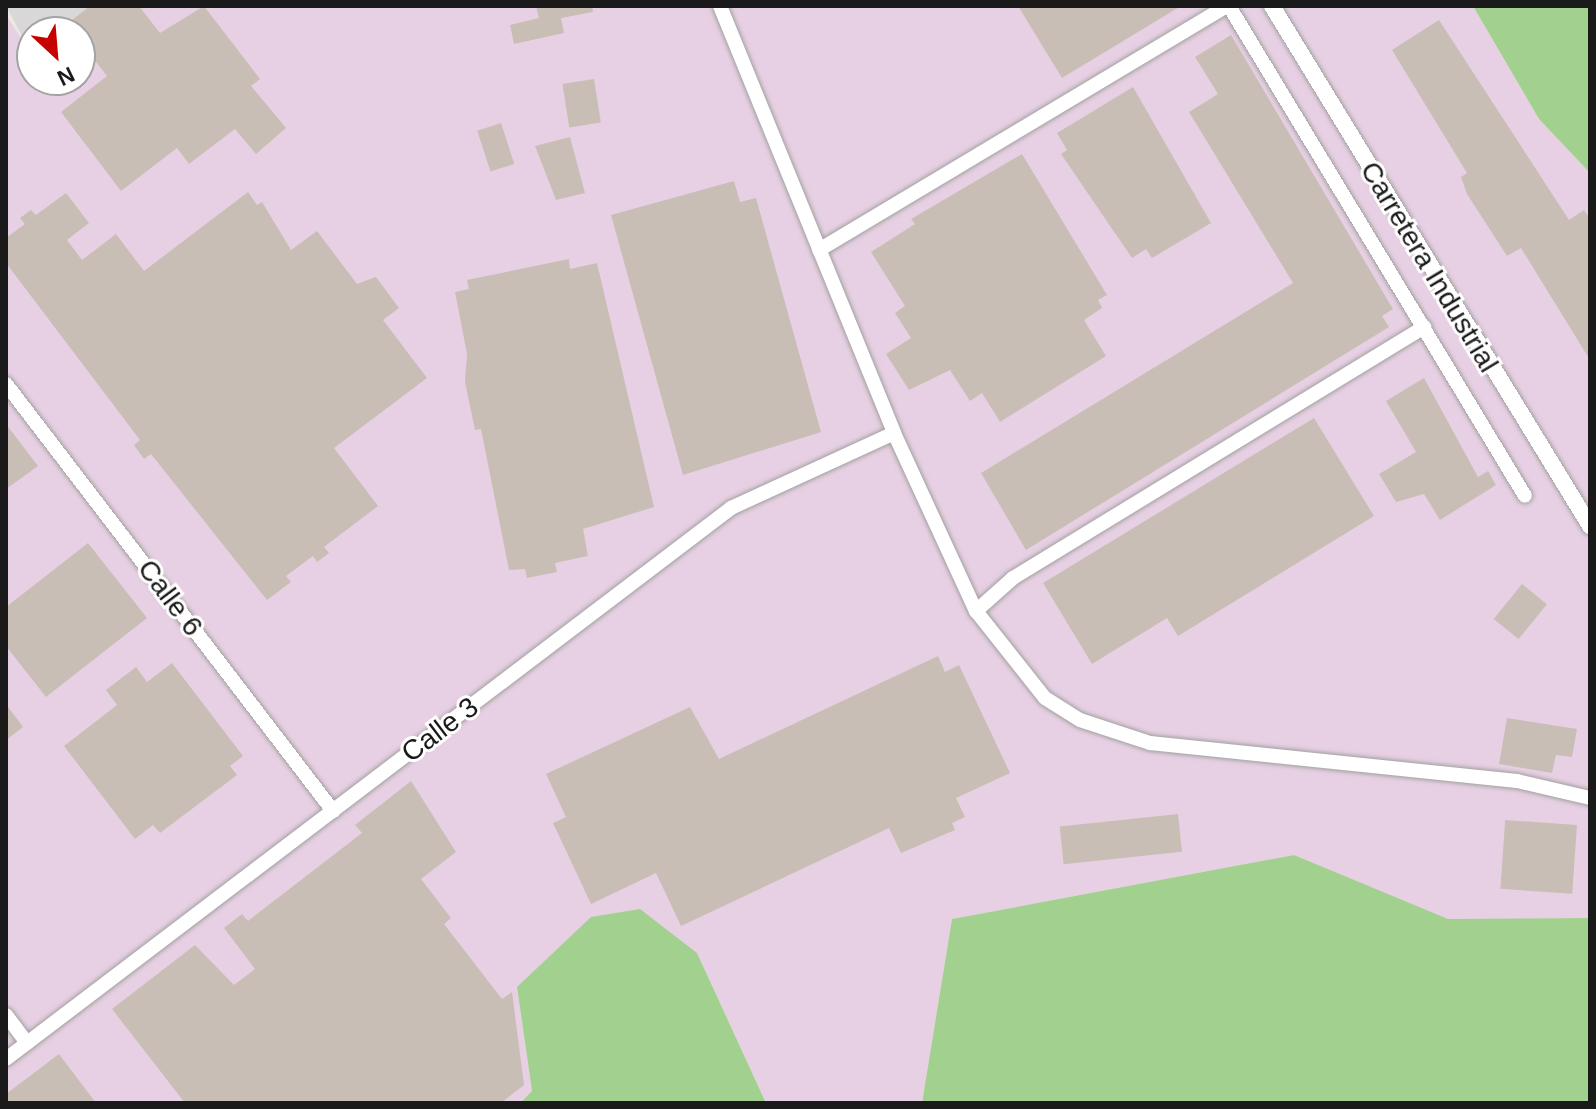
<!DOCTYPE html>
<html>
<head>
<meta charset="utf-8">
<style>
  body { margin:0 }
  #map { position:relative; width:1596px; height:1109px; overflow:hidden; background:#ede9df; font-family:Helvetica,sans-serif }
  div>[style] { position:absolute }
  .residential>* { inset:0; background:#d9d7d7 }
  .industrial>* { inset:0; background:#e7d0e3 }
  .forest>* { inset:0; background:#a2d18f }
  .building>* { inset:0; background:#c9beb5; transform-origin:0 0 }
  .roads { filter:drop-shadow(0 0 2px #a1a1a1) drop-shadow(0 0 2px #a1a1a1) }
  .minor>* { height:14px; margin:-7px; padding:0 7px; transform-origin:7px; border-radius:7px; background:#fff }
  .tertiary>* { height:16px; margin:-8px; padding:0 8px; transform-origin:8px; border-radius:8px; background:#fff }
  span { translate:-50% -50%; white-space:nowrap; text-align:center; line-height:1.15; -webkit-text-stroke:6px #fff; paint-order:stroke }
  .street-label { font-size:28px; color:#1a1a1a }
  .frame { position:absolute; inset:0; border:8px solid #1a1a1a; pointer-events:none }
  .north { position:absolute; left:16px; top:16px; width:80px; height:80px; box-sizing:border-box; background:#fff; border:2px solid #a3a3a3; border-radius:50%; rotate:154deg; font-size:22px; font-weight:700; line-height:32px; text-align:center; color:#1a1a1a }
  .north::after { content:''; display:block; margin:auto; width:28px; height:36px; background:#c50200; clip-path:polygon(50% 0,100% 100%,50% 72%,0 100%) }
</style>
</head>
<body>
<div id="map">
  <div class="residential">
    <div style="clip-path:polygon(6px 6px,149px 6px,80px 58px,80px 32px,32px 32px,32px 55px)"></div>
  </div>
  <div class="industrial">
    <div style="clip-path:polygon(149px 6px,1473px 6px,1539px 119px,1590px 173px,1590px 918px,1448px 920px,1294px 855px,952px 919px,922px 1103px,766px 1103px,697px 953px,517px 987px,532px 1091px,520px 1103px,6px 1103px,6px 15px,32px 55px,32px 80px,80px 80px,80px 58px)"></div>
  </div>
  <div class="forest">
    <div style="clip-path:polygon(1473px 6px,1590px 6px,1590px 173px,1539px 119px)"></div>
    <div style="clip-path:polygon(1294px 855px,1448px 919px,1590px 918px,1590px 1103px,922px 1103px,952px 919px)"></div>
    <div style="clip-path:polygon(640px 909px,697px 953px,766px 1103px,520px 1103px,532px 1091px,517px 987px,591px 917px)"></div>
  </div>
  <div class="building">
    <div style="clip-path:polygon(90px 6px,139px 6px,160px 33px,204px 6px,260px 79px,251px 86px,286px 128px,256px 154px,235px 129px,189px 164px,177px 148px,121px 191px,61px 112px,107px 76px,85px 48px,80px 52px,80px 32px,57px 32px)"></div>
    <div style="clip-path:polygon(536px 6px,592px 6px,593px 12px,561px 18px,564px 33px,514px 44px,510px 25px,539px 18px)"></div>
    <div style="clip-path:polygon(1018px 6px,1181px 6px,1062px 78px)"></div>
    <div style="clip-path:polygon(1439px 20px,1569px 220px,1584px 210px,1590px 219px,1590px 360px,1521px 248px,1507px 256px,1467px 194px,1461px 177px,1467px 173px,1392px 50px)"></div>
    <div style="clip-path:polygon(1231px 35px,1393px 309px,1382px 316px,1389px 327px,1026px 550px,981px 473px,1293px 283px,1189px 112px,1218px 94px,1195px 57px)"></div>
    <div style="left:594px;top:79px;width:44px;height:32px;rotate:81deg"></div>
    <div style="clip-path:polygon(1133px 87px,1211px 223px,1152px 258px,1146px 249px,1132px 258px,1061px 154px,1067px 150px,1057px 133px)"></div>
    <div style="left:501px;top:123px;width:43px;height:25px;rotate:72deg"></div>
    <div style="clip-path:polygon(570px 137px,585px 193px,556px 200px,535px 146px)"></div>
    <div style="clip-path:polygon(1022px 154px,1107px 295px,1098px 300px,1102px 308px,1084px 320px,1106px 356px,1000px 422px,982px 393px,970px 401px,950px 370px,909px 390px,886px 354px,911px 338px,895px 313px,905px 306px,871px 252px,915px 224px,911px 219px)"></div>
    <div style="clip-path:polygon(734px 181px,740px 202px,756px 198px,821px 432px,683px 475px,611px 215px)"></div>
    <div style="clip-path:polygon(248px 192px,257px 205px,262px 202px,291px 250px,317px 231px,357px 284px,376px 277px,399px 308px,383px 320px,427px 378px,334px 448px,378px 506px,324px 547px,329px 553px,317px 562px,313px 556px,286px 576px,291px 582px,267px 600px,151px 454px,144px 459px,134px 445px,140px 440px,6px 263px,6px 238px,25px 224px,20px 218px,31px 210px,36px 215px,66px 193px,89px 223px,67px 240px,82px 260px,116px 234px,144px 271px)"></div>
    <div style="clip-path:polygon(569px 259px,570px 269px,597px 263px,654px 507px,583px 529px,588px 556px,555px 563px,557px 572px,527px 578px,525px 569px,509px 570px,481px 429px,475px 430px,465px 382px,467px 354px,455px 292px,469px 289px,467px 280px)"></div>
    <div style="clip-path:polygon(1424px 378px,1478px 477px,1488px 471px,1496px 485px,1440px 520px,1424px 494px,1396px 502px,1379px 474px,1416px 452px,1386px 401px)"></div>
    <div style="clip-path:polygon(1314px 418px,1374px 516px,1178px 636px,1167px 618px,1092px 664px,1043px 583px)"></div>
    <div style="clip-path:polygon(6px 424px,38px 466px,6px 489px)"></div>
    <div style="clip-path:polygon(88px 543px,147px 618px,46px 697px,6px 646px,6px 607px)"></div>
    <div style="left:1522px;top:584px;width:32px;height:45px;rotate:39deg"></div>
    <div style="clip-path:polygon(938px 656px,945px 672px,959px 665px,1010px 773px,956px 798px,965px 817px,952px 823px,955px 830px,901px 853px,889px 828px,681px 926px,656px 873px,591px 904px,553px 823px,566px 817px,546px 774px,690px 707px,719px 759px)"></div>
    <div style="clip-path:polygon(172px 663px,243px 756px,230px 766px,237px 775px,160px 833px,153px 825px,135px 839px,64px 746px,117px 705px,106px 690px,136px 667px,147px 682px)"></div>
    <div style="clip-path:polygon(6px 704px,23px 727px,6px 740px)"></div>
    <div style="clip-path:polygon(1507px 718px,1577px 729px,1572px 757px,1556px 755px,1552px 773px,1499px 764px)"></div>
    <div style="clip-path:polygon(411px 781px,456px 852px,421px 879px,451px 918px,444px 924px,502px 999px,512px 992px,524px 1085px,501px 1103px,185px 1103px,112px 1009px,195px 945px,234px 985px,255px 969px,224px 928px,242px 914px,248px 921px,362px 833px,355px 825px)"></div>
    <div style="left:1178px;top:814px;width:38px;height:119px;rotate:84deg"></div>
    <div style="left:1577px;top:825px;width:69px;height:72px;rotate:94deg"></div>
    <div style="clip-path:polygon(59px 1054px,96px 1103px,6px 1103px,6px 1094px)"></div>
  </div>
  <div class="roads">
    <div class="minor">
      <div style="left:720px;top:6px;width:461px;rotate:67.8deg"></div>
      <div style="left:894px;top:433px;width:196px;rotate:65.3deg"></div>
      <div style="left:976px;top:611px;width:111px;rotate:51.6deg"></div>
      <div style="left:1045px;top:698px;width:41px;rotate:32.2deg"></div>
      <div style="left:1080px;top:720px;width:74px;rotate:18.2deg"></div>
      <div style="left:1150px;top:743px;width:369px;rotate:5.9deg"></div>
      <div style="left:1517px;top:781px;width:75px;rotate:13.1deg"></div>
      <div style="left:1229px;top:6px;width:572px;rotate:58.86deg"></div>
      <div style="left:819px;top:250px;width:475px;rotate:-30.9deg"></div>
      <div style="left:6px;top:384px;width:538px;rotate:52.55deg"></div>
      <div style="left:976px;top:611px;width:50px;rotate:-41.7deg"></div>
      <div style="left:1013px;top:578px;width:482px;rotate:-31.4deg"></div>
      <div style="left:6px;top:1015px;width:35px;rotate:53deg"></div>
      <div style="left:6px;top:1059px;width:911px;rotate:-37.23deg"></div>
      <div style="left:731px;top:508px;width:179px;rotate:-24.7deg"></div>
    </div>
    <div class="tertiary">
      <div style="left:1272px;top:6px;width:610px;rotate:58.55deg"></div>
    </div>
  </div>
  <div class="street-label">
    <span style="left:1429px;top:267px;rotate:59deg">Carretera Industrial</span>
    <span style="left:170px;top:598px;rotate:53deg">Calle 6</span>
    <span style="left:440px;top:730px;rotate:-37deg">Calle 3</span>
  </div>
  <div class="frame"></div>
  <div class="north">N</div>
</div>
</body>
</html>
